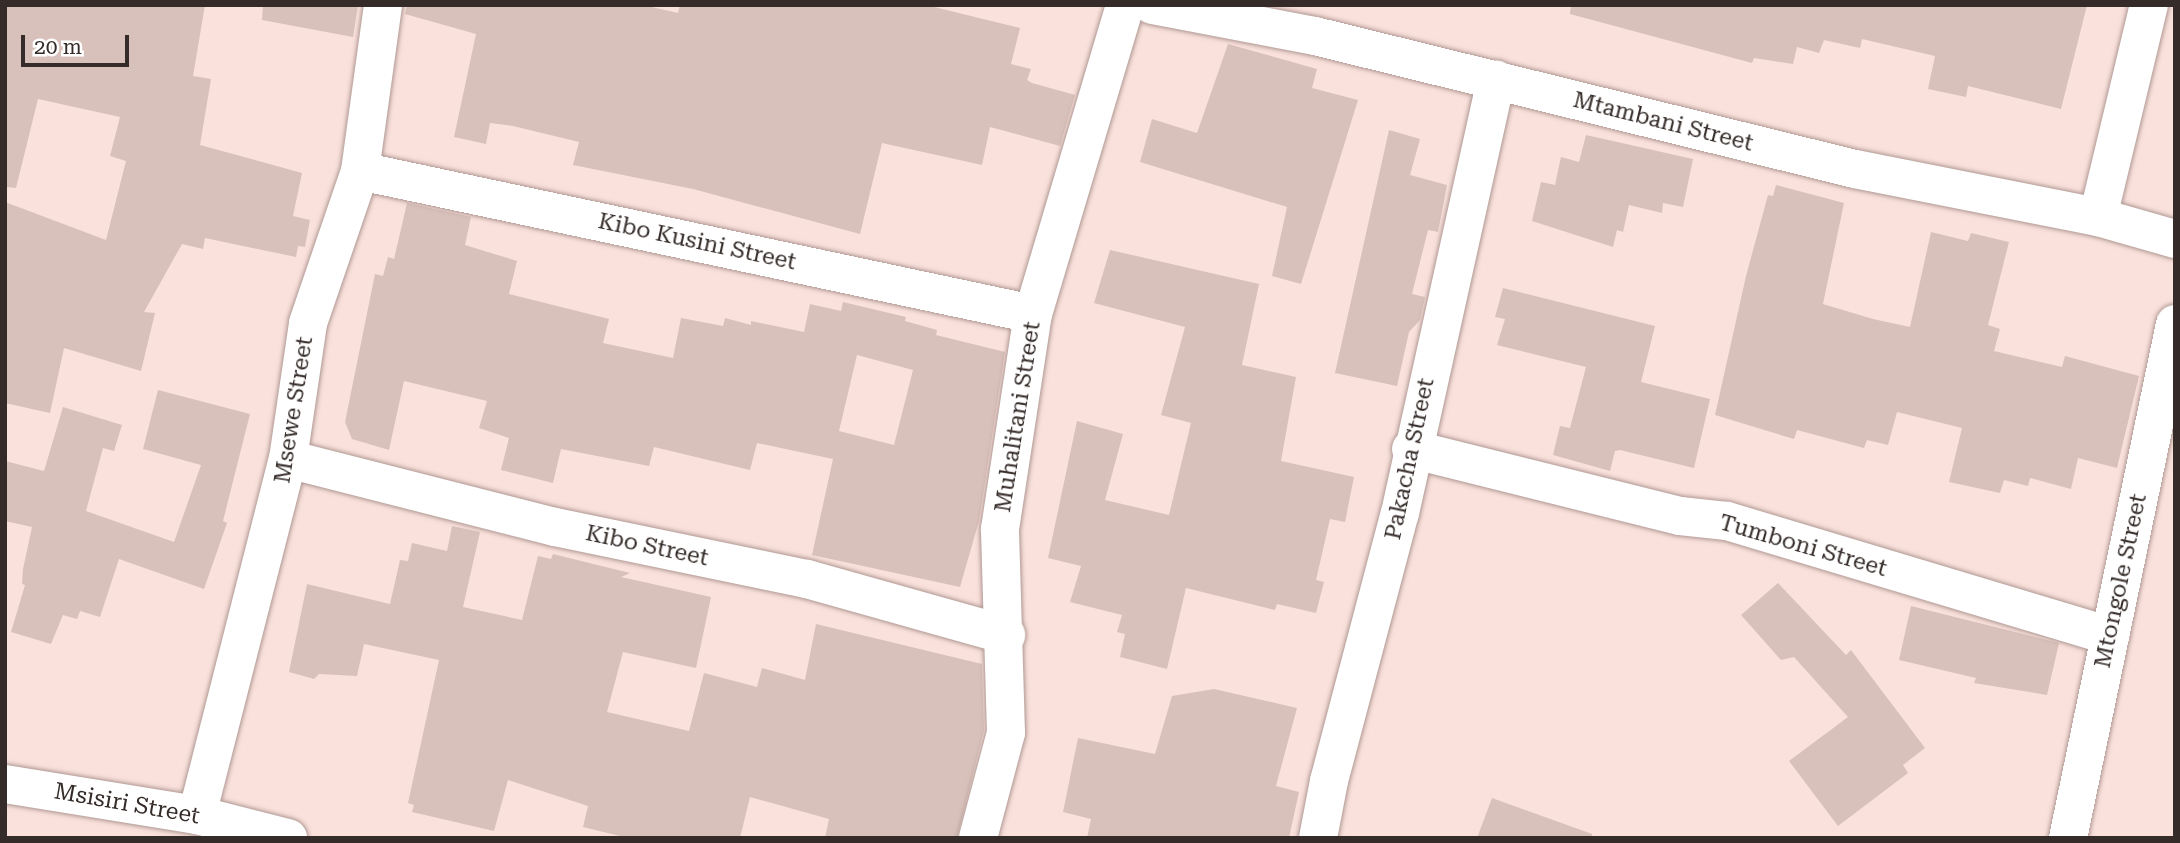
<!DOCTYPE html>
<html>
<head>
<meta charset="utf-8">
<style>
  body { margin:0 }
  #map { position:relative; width:2180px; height:843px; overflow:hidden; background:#fae1dc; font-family:"Roboto Serif",serif }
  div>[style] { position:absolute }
  .building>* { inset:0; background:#d9c1bb }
  .roads { filter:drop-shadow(0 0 2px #af9893) drop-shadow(0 0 2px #af9893) }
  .minor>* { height:38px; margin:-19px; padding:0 19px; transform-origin:19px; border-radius:19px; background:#fff }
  span { translate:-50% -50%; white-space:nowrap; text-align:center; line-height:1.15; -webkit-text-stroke:5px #fff; paint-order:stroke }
  .street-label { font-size:23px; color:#352c29 }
  .frame { position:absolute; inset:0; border:7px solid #352c29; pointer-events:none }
  .scale { position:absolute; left:21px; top:35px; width:108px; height:32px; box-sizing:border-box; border:4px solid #352c29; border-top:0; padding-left:9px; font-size:21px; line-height:24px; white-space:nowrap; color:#352c29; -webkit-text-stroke:5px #fff; paint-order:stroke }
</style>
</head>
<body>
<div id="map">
  <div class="building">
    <div style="clip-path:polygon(5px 5px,205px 5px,193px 76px,211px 79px,200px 145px,302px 173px,293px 216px,310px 220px,305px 247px,298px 246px,296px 257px,205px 238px,203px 249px,182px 244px,144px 312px,155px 313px,141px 371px,64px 348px,50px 413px,5px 403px,5px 202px,106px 240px,126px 161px,110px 156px,120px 117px,38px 99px,16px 188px,5px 187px)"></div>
    <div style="clip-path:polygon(263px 5px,358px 5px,353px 37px,262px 20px)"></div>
    <div style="clip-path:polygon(407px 5px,643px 5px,678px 13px,680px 5px,926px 5px,1020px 28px,1011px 64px,1031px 69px,1027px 80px,1032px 83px,1075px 95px,1060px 146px,990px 127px,982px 165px,882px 143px,860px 234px,693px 189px,573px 165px,579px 142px,513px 126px,490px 123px,486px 144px,454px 137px,476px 34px,405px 14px)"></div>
    <div style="clip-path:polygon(1571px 5px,2087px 5px,2061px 109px,1968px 86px,1966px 97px,1928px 89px,1935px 56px,1862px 39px,1860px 48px,1824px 40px,1819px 53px,1797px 47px,1793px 64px,1754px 58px,1752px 63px,1570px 14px)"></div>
    <div style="clip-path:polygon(1228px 44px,1317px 69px,1312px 88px,1358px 100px,1301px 284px,1272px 276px,1287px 207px,1140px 162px,1152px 119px,1197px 133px)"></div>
    <div style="clip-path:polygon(1389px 130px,1420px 139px,1410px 175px,1447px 185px,1438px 232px,1428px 230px,1412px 294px,1425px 297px,1420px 320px,1409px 332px,1397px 386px,1335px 373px)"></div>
    <div style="clip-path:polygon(1586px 135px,1693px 159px,1683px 207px,1663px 203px,1662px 213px,1629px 205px,1623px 232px,1617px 230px,1613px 247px,1532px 221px,1541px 182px,1555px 185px,1561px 157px,1579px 162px)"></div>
    <div style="clip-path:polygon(1776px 185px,1844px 203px,1823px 304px,1873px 319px,1910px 327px,1931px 232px,1968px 241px,1971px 233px,2009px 242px,1988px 325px,2000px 329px,1994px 351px,2062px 367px,2065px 356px,2139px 376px,2117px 468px,2078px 458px,2071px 489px,2030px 478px,2028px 486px,2004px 480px,2000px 493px,1949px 482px,1962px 428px,1897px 412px,1888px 445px,1867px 440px,1864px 448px,1797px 430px,1794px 439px,1715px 415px,1746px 276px,1768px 195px,1773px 196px)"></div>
    <div style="clip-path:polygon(evenodd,407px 203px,471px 217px,465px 245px,517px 261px,509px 294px,609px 319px,603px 343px,673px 358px,681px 318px,723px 326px,725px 318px,751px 325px,751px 321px,804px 332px,810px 304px,841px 311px,843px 302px,906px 317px,905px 321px,937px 330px,936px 335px,1005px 352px,979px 521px,960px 587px,812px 555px,833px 459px,757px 443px,750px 470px,654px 447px,649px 466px,561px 449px,553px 483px,501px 470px,509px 438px,479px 428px,487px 401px,404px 381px,389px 450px,352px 439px,345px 422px,375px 274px,383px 276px,388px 257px,394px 259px,407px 203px,857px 355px,913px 370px,894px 445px,839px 431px,857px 355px)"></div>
    <div style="clip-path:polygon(1110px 250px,1259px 284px,1242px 365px,1296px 377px,1281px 461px,1354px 477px,1345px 522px,1330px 519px,1316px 580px,1324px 582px,1316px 613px,1277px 604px,1275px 610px,1186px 588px,1167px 669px,1120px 657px,1125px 634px,1117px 632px,1122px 615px,1070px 602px,1081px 566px,1048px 558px,1077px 421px,1123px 434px,1105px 500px,1169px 515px,1191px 423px,1161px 415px,1185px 327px,1094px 303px)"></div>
    <div style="clip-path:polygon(1503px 288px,1655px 326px,1641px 382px,1710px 399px,1694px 468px,1620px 450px,1615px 451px,1610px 471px,1553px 455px,1560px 426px,1570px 428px,1586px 367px,1497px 345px,1505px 319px,1495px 317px)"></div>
    <div style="clip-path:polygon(158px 390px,250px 414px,223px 521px,227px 523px,204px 589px,119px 559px,100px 617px,80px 611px,77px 619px,63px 615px,51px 644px,11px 632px,25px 585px,22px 584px,23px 569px,32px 527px,5px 521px,5px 461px,44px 471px,63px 407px,122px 425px,114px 451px,103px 448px,86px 511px,174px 542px,201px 465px,143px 449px)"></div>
    <div style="clip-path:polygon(452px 526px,480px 532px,463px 607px,522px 620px,538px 556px,551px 559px,553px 554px,630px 573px,621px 577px,711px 597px,696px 668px,623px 652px,607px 712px,689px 731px,704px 673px,757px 687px,762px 668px,805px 680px,816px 624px,982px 664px,984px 730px,957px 838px,825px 838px,829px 819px,750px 797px,740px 838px,628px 838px,583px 827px,588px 806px,508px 780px,494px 831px,412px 812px,414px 805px,408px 803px,439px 660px,364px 644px,357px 676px,319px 674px,314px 679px,289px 672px,307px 584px,390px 604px,400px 560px,408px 561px,412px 543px,447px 551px)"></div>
    <div style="clip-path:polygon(1778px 583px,1846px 655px,1851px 650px,1925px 748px,1903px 765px,1908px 773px,1838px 826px,1789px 761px,1848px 717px,1794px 657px,1781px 660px,1741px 615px)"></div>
    <div style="clip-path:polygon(1911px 606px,2059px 643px,2047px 695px,1974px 683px,1976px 678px,1899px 660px)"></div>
    <div style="clip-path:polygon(1214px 689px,1297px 708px,1276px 786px,1299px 792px,1289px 838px,1087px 838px,1091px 819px,1063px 812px,1078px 738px,1155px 754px,1172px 696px)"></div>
    <div style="clip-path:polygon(1492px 798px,1592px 834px,1592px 838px,1477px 838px)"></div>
  </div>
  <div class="roads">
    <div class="minor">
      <div style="left:1152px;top:5px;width:166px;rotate:10.8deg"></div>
      <div style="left:1315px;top:36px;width:556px;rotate:13.84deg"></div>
      <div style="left:1855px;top:169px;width:248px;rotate:11.2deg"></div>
      <div style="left:2098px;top:217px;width:80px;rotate:15.9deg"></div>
      <div style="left:360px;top:171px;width:688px;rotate:12deg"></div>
      <div style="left:2098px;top:217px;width:218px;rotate:-76.5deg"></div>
      <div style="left:1411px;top:449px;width:277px;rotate:14deg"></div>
      <div style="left:1680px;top:516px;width:47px;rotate:6.1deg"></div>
      <div style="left:1727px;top:521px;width:400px;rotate:16.7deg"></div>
      <div style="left:288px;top:459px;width:276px;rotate:14.3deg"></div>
      <div style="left:555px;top:527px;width:257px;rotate:11.7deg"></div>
      <div style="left:807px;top:579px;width:207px;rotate:15.7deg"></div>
      <div style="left:5px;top:784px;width:194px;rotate:9.2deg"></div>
      <div style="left:197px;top:815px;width:94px;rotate:14.2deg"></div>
      <div style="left:197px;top:815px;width:367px;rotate:-75.7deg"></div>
      <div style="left:288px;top:459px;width:137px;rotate:-81.6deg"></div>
      <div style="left:308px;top:323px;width:161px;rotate:-71.1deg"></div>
      <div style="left:360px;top:171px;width:168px;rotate:-82.1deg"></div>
      <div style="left:978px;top:838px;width:109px;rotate:-75.1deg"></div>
      <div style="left:1006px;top:733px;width:204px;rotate:-91.7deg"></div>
      <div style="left:1000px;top:529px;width:218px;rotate:-81.3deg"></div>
      <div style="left:1033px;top:314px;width:322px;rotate:-73.4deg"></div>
      <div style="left:1318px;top:838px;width:58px;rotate:-79.1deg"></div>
      <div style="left:1329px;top:781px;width:277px;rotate:-75.2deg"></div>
      <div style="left:1400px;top:513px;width:444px;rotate:-77.5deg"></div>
      <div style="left:2068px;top:838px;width:525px;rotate:-78.24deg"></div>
    </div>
  </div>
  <div class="street-label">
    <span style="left:1663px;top:122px;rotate:14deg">Mtambani Street</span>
    <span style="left:697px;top:242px;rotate:12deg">Kibo Kusini Street</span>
    <span style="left:294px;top:410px;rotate:-81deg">Msewe Street</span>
    <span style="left:1018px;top:417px;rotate:-81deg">Muhalitani Street</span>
    <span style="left:1410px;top:459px;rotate:-78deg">Pakacha Street</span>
    <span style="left:647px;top:546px;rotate:12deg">Kibo Street</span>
    <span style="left:1803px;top:546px;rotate:16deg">Tumboni Street</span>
    <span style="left:2121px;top:581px;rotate:-78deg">Mtongole Street</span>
    <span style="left:127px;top:804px;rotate:10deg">Msisiri Street</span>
  </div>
  <div class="frame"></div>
  <div class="scale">20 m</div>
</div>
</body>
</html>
